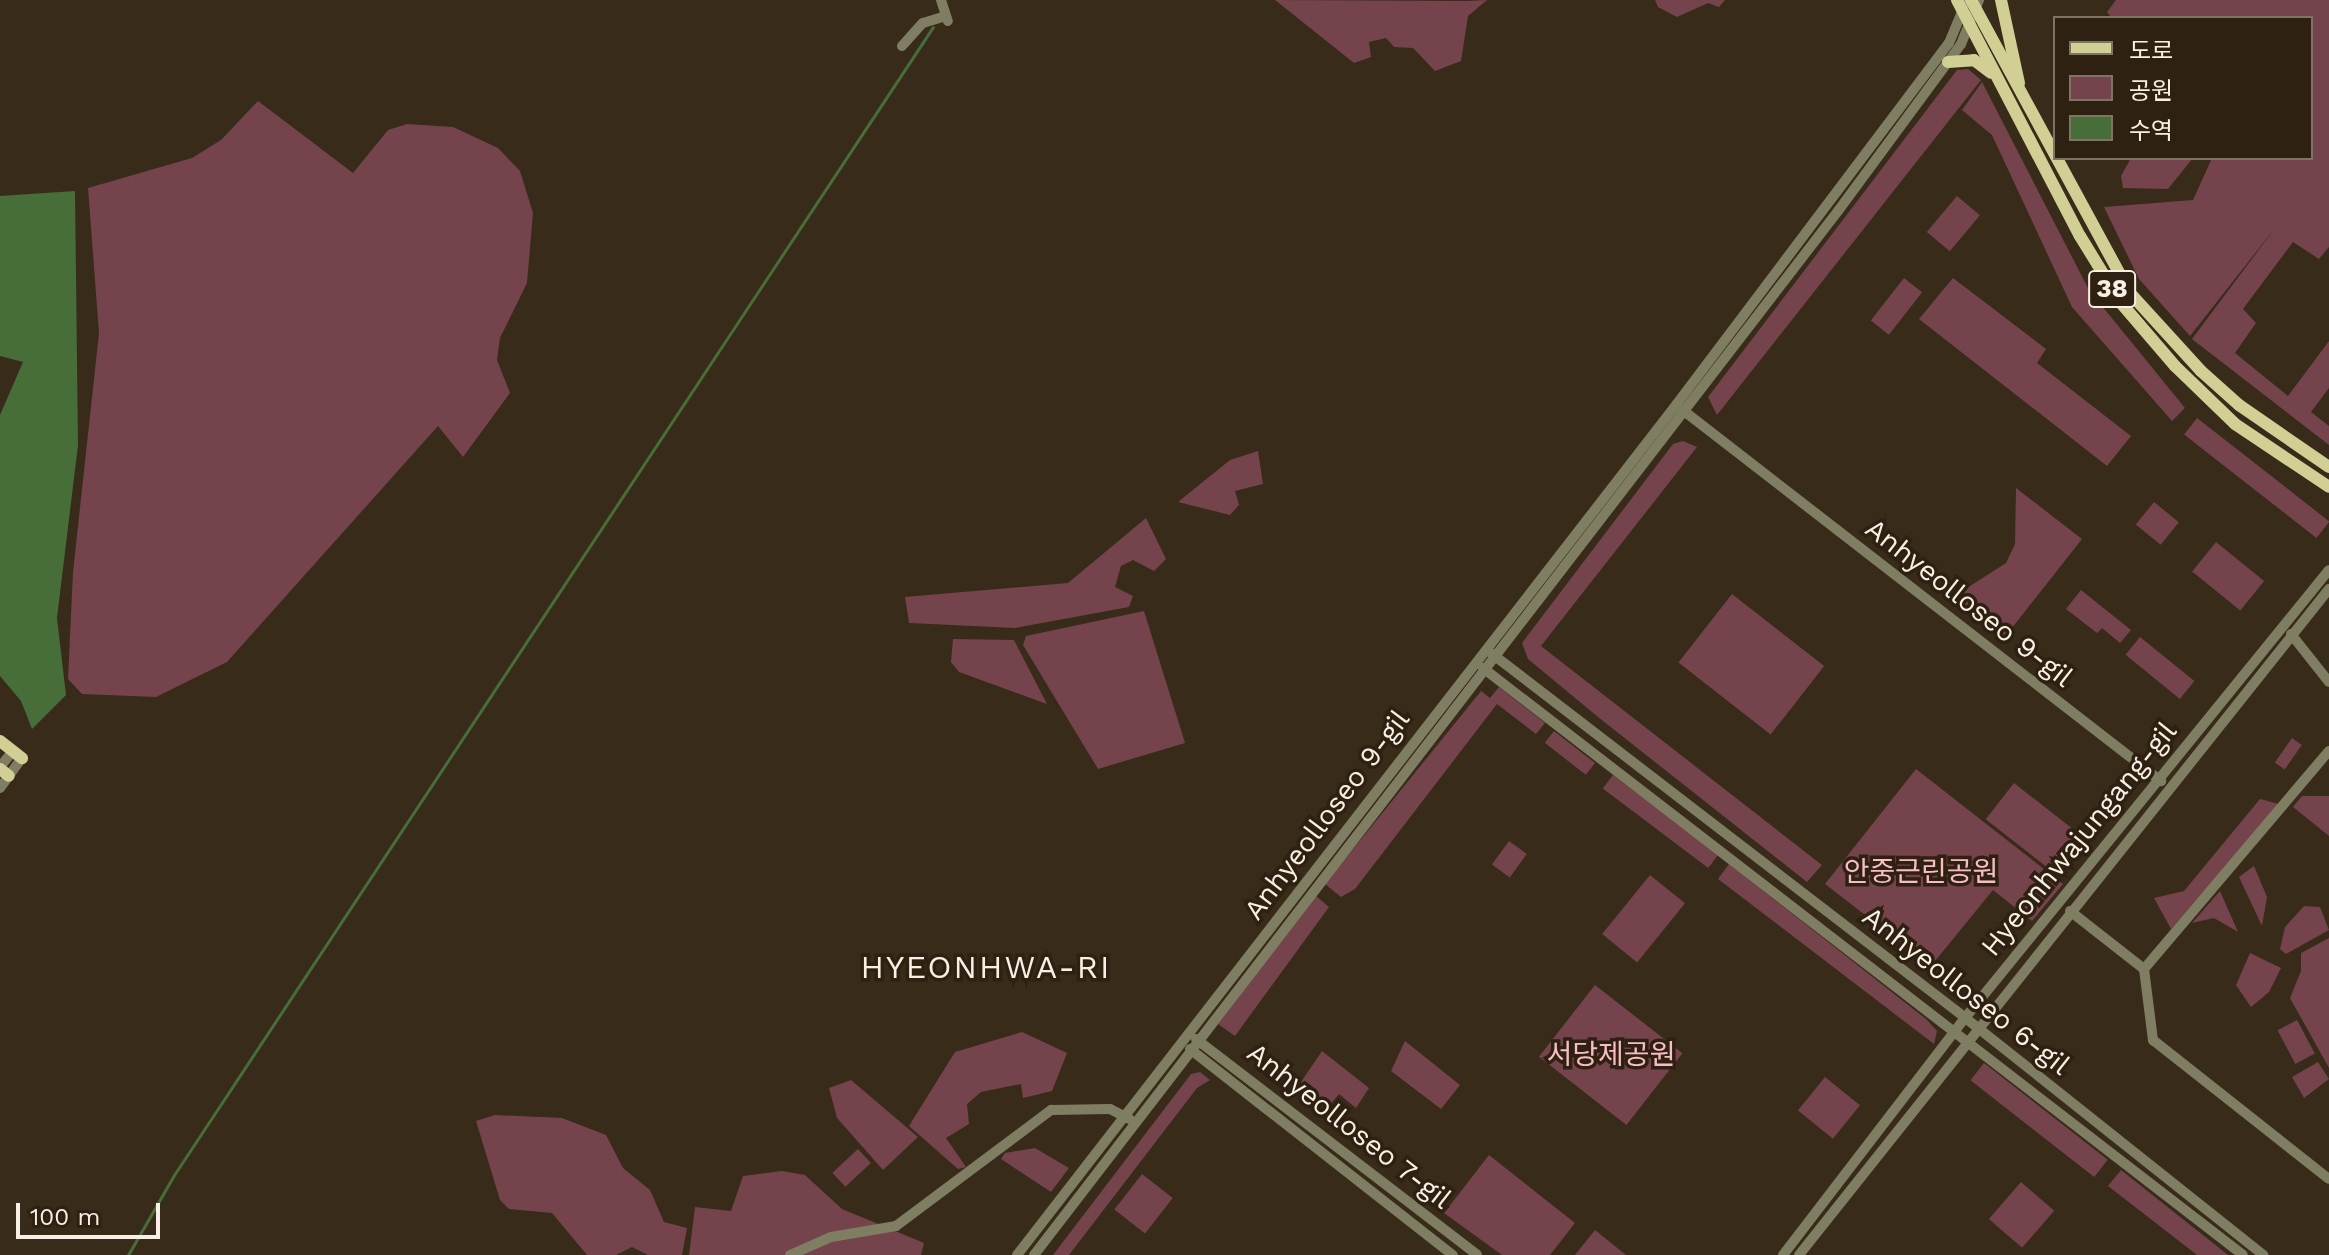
<!DOCTYPE html>
<html>
<head>
<meta charset="utf-8">
<style>
  body { margin:0 }
  #map { position:relative; width:2329px; height:1255px; overflow:hidden; background:#382b1a; font-family:"Work Sans","Noto Sans KR",sans-serif }
  div>[style] { position:absolute }
  .green>* { inset:0; background:#74434b; transform-origin:0 0 }
  .water>* { inset:0; background:#476d38 }
  .stream>* { height:3px; margin:-1.5px; padding:0 1.5px; transform-origin:1.5px; border-radius:1.5px; background:#476d38 }
  .minor>* { height:10px; margin:-5px; padding:0 5px; transform-origin:5px; border-radius:5px; background:#7f7e62 }
  .major>* { height:12px; margin:-6px; padding:0 6px; transform-origin:6px; border-radius:6px; background:#d2cf95 }
  span { translate:-50% -50%; white-space:nowrap; text-align:center; line-height:1.15; -webkit-text-stroke:7px #2e2111; paint-order:stroke }
  .shield-label span { padding:2px 6px; background:#2e2111; border:2px solid; border-radius:6px; -webkit-text-stroke-width:0 }
  .shield-label { font-size:26px; color:#f8efe5; font-weight:700 }
  .street-label { font-size:28px; color:#f8efe5 }
  .park-label { font-size:28px; color:#f9bcc5 }
  .quarter-label { font-size:32px; color:#f8efe5; letter-spacing:2px }
  .legend { position:absolute; left:2053px; top:16px; width:260px; height:144px; box-sizing:border-box; background:#2e2111; border:2px solid #7f7366; margin:0; padding:10px 14px; list-style:none; font-size:24px; color:#f8efe5 }
  .legend li { display:flex; align-items:center; gap:16px; height:40px }
  .legend b { width:40px; border:2px solid #7f7366 }
  .scale { position:absolute; left:16px; top:1203px; width:144px; height:36px; box-sizing:border-box; border:4px solid #f8efe5; border-top:0; padding-left:10px; font-size:24px; line-height:28px; white-space:nowrap; color:#f8efe5; -webkit-text-stroke:6px #2e2111; paint-order:stroke }
</style>
</head>
<body>
<div id="map">
  <div class="green">
    <div style="clip-path:polygon(1275px 0,1466px 1px,1487px 0,1468px 16px,1461px 61px,1435px 71px,1413px 48px,1394px 47px,1386px 38px,1369px 42px,1371px 57px,1354px 63px)"></div>
    <div style="clip-path:polygon(1655px 0,1725px 0,1719px 7px,1708px 3px,1677px 17px,1658px 7px)"></div>
    <div style="clip-path:polygon(2116px 0,2329px 0,2329px 247px,2319px 259px,2293px 242px,2243px 309px,2256px 323px,2235px 353px,2288px 396px,2329px 341px,2329px 388px,2311px 412px,2329px 426px,2329px 445px,2192px 339px,2275px 228px,2190px 336px,2139px 279px,2104px 207px,2193px 200px,2212px 158px,2311px 158px,2311px 18px,2112px 18px,2107px 12px)"></div>
    <div style="clip-path:polygon(1968px 69px,1981px 80px,1717px 415px,1708px 397px,1957px 70px)"></div>
    <div style="clip-path:polygon(1982px 82px,2089px 290px,2185px 408px,2172px 421px,2072px 307px,1992px 135px,1962px 110px)"></div>
    <div style="clip-path:polygon(258px 101px,353px 173px,388px 130px,407px 124px,453px 127px,498px 148px,520px 171px,533px 213px,527px 283px,500px 338px,497px 360px,510px 393px,463px 457px,438px 426px,227px 662px,156px 697px,82px 694px,68px 679px,73px 572px,99px 333px,88px 188px,192px 158px,221px 140px)"></div>
    <div style="clip-path:polygon(2131px 158px,2193px 158px,2168px 189px,2123px 188px,2121px 176px)"></div>
    <div style="left:1957px;top:196px;width:30px;height:47px;rotate:40deg"></div>
    <div style="left:1904px;top:278px;width:23px;height:54px;rotate:38deg"></div>
    <div style="clip-path:polygon(1953px 278px,2046px 349px,2037px 363px,2131px 436px,2107px 466px,1919px 319px)"></div>
    <div style="left:2197px;top:418px;width:168px;height:21px;rotate:38deg"></div>
    <div style="clip-path:polygon(1683px 441px,1697px 447px,1541px 646px,1822px 865px,1807px 882px,1598px 717px,1528px 659px,1522px 643px,1673px 444px)"></div>
    <div style="clip-path:polygon(1258px 451px,1263px 484px,1235px 491px,1239px 505px,1230px 515px,1178px 502px,1230px 460px)"></div>
    <div style="clip-path:polygon(2016px 488px,2082px 539px,2004px 638px,1942px 587px,1970px 586px,2006px 563px,2015px 544px)"></div>
    <div style="left:2154px;top:502px;width:32px;height:29px;rotate:39deg"></div>
    <div style="clip-path:polygon(1146px 518px,1166px 559px,1154px 571px,1133px 560px,1121px 566px,1115px 587px,1133px 596px,1129px 607px,1015px 628px,909px 623px,905px 597px,1068px 583px)"></div>
    <div style="left:2216px;top:542px;width:62px;height:38px;rotate:39deg"></div>
    <div style="clip-path:polygon(2081px 590px,2131px 630px,2120px 643px,2102px 628px,2097px 633px,2066px 609px)"></div>
    <div style="left:1732px;top:594px;width:117px;height:87px;rotate:38deg"></div>
    <div style="clip-path:polygon(1144px 611px,1185px 743px,1098px 769px,1023px 645px,1026px 636px)"></div>
    <div style="left:2140px;top:637px;width:70px;height:23px;rotate:39deg"></div>
    <div style="clip-path:polygon(953px 639px,1014px 640px,1047px 704px,959px 672px,951px 662px)"></div>
    <div style="clip-path:polygon(1499px 687px,1545px 723px,1536px 734px,1497px 704px,1355px 889px,1341px 897px,1325px 884px,1481px 691px,1490px 698px)"></div>
    <div style="left:1554px;top:731px;width:52px;height:15px;rotate:38deg"></div>
    <div style="left:2292px;top:738px;width:12px;height:30px;rotate:35deg"></div>
    <div style="clip-path:polygon(1916px 769px,2063px 884px,2032px 921px,1993px 890px,1931px 966px,1825px 884px)"></div>
    <div style="left:1613px;top:775px;width:132px;height:17px;rotate:37deg"></div>
    <div style="left:2014px;top:783px;width:90px;height:46px;rotate:38deg"></div>
    <div style="clip-path:polygon(2302px 796px,2329px 796px,2329px 836px,2293px 807px)"></div>
    <div style="clip-path:polygon(2260px 799px,2279px 804px,2171px 929px,2154px 898px,2184px 891px)"></div>
    <div style="left:1509px;top:841px;width:22px;height:29px;rotate:36deg"></div>
    <div style="clip-path:polygon(1729px 864px,1926px 1019px,1937px 1031px,1934px 1044px,1718px 879px)"></div>
    <div style="clip-path:polygon(2254px 866px,2267px 897px,2262px 926px,2239px 877px)"></div>
    <div style="left:1650px;top:875px;width:45px;height:76px;rotate:39deg"></div>
    <div style="clip-path:polygon(2220px 891px,2238px 932px,2214px 918px,2192px 923px)"></div>
    <div style="clip-path:polygon(1316px 896px,1329px 907px,1235px 1036px,1218px 1024px)"></div>
    <div style="clip-path:polygon(2304px 906px,2320px 907px,2329px 930px,2286px 954px,2280px 949px,2285px 927px)"></div>
    <div style="clip-path:polygon(2329px 938px,2329px 1068px,2290px 998px,2301px 971px,2301px 953px)"></div>
    <div style="clip-path:polygon(2250px 953px,2281px 968px,2269px 992px,2251px 1007px,2236px 985px)"></div>
    <div style="left:1595px;top:985px;width:111px;height:91px;rotate:38deg"></div>
    <div style="left:2297px;top:1020px;width:38px;height:22px;rotate:62deg"></div>
    <div style="clip-path:polygon(1022px 1032px,1067px 1053px,1052px 1091px,1023px 1098px,1021px 1084px,981px 1092px,967px 1104px,969px 1124px,946px 1138px,966px 1167px,958px 1169px,909px 1126px,955px 1052px)"></div>
    <div style="clip-path:polygon(1405px 1041px,1460px 1085px,1441px 1109px,1391px 1071px)"></div>
    <div style="clip-path:polygon(1322px 1051px,1369px 1088px,1356px 1108px,1339px 1094px,1330px 1105px,1301px 1082px)"></div>
    <div style="clip-path:polygon(2318px 1062px,2329px 1079px,2304px 1098px,2292px 1077px)"></div>
    <div style="left:1984px;top:1063px;width:157px;height:22px;rotate:38deg"></div>
    <div style="clip-path:polygon(1200px 1072px,1210px 1080px,1197px 1088px,1069px 1255px,1053px 1255px,1191px 1074px)"></div>
    <div style="left:1825px;top:1077px;width:45px;height:43px;rotate:39deg"></div>
    <div style="clip-path:polygon(851px 1080px,918px 1137px,883px 1170px,837px 1118px,829px 1088px)"></div>
    <div style="clip-path:polygon(495px 1115px,562px 1118px,606px 1135px,623px 1168px,650px 1190px,664px 1222px,687px 1228px,682px 1255px,648px 1255px,632px 1247px,616px 1255px,587px 1255px,552px 1213px,509px 1209px,500px 1200px,476px 1121px)"></div>
    <div style="clip-path:polygon(1035px 1148px,1069px 1168px,1051px 1192px,1001px 1159px,1005px 1153px)"></div>
    <div style="left:858px;top:1149px;width:19px;height:35px;rotate:47deg"></div>
    <div style="clip-path:polygon(1489px 1155px,1575px 1223px,1550px 1255px,1502px 1255px,1444px 1213px)"></div>
    <div style="clip-path:polygon(2121px 1170px,2228px 1255px,2197px 1255px,2108px 1186px)"></div>
    <div style="clip-path:polygon(782px 1171px,805px 1175px,842px 1209px,924px 1243px,921px 1255px,689px 1255px,695px 1207px,731px 1211px,743px 1176px)"></div>
    <div style="left:1142px;top:1174px;width:39px;height:45px;rotate:38deg"></div>
    <div style="left:2021px;top:1182px;width:44px;height:49px;rotate:41deg"></div>
    <div style="clip-path:polygon(1595px 1230px,1626px 1255px,1575px 1255px)"></div>
  </div>
  <div class="water">
    <div style="clip-path:polygon(75px 191px,78px 445px,57px 618px,66px 695px,32px 729px,21px 701px,0 676px,0 415px,23px 362px,0 356px,0 196px)"></div>
  </div>
  <div class="stream">
    <div style="left:128px;top:1255px;width:92px;rotate:-60.1deg"></div>
    <div style="left:174px;top:1175px;width:1376px;rotate:-56.53deg"></div>
  </div>
  <div class="minor">
    <div style="left:941px;top:0;width:22px;rotate:72deg"></div>
    <div style="left:902px;top:46px;width:31px;rotate:-48deg"></div>
    <div style="left:923px;top:23px;width:24px;rotate:-17deg"></div>
    <div style="left:1680px;top:408px;width:609px;rotate:37.79deg"></div>
    <div style="left:2291px;top:634px;width:61px;rotate:51.6deg"></div>
    <div style="left:1491px;top:653px;width:595px;rotate:37.56deg"></div>
    <div style="left:1963px;top:1016px;width:384px;rotate:38.5deg"></div>
    <div style="left:1483px;top:668px;width:960px;rotate:37.68deg"></div>
    <div style="left:0;top:767px;width:21px;rotate:-51deg"></div>
    <div style="left:0;top:788px;width:37px;rotate:-54deg"></div>
    <div style="left:2070px;top:911px;width:94px;rotate:38.1deg"></div>
    <div style="left:2144px;top:969px;width:72px;rotate:82.8deg"></div>
    <div style="left:2153px;top:1040px;width:224px;rotate:38.3deg"></div>
    <div style="left:2144px;top:969px;width:286px;rotate:-49.7deg"></div>
    <div style="left:1196px;top:1039px;width:354px;rotate:37.5deg"></div>
    <div style="left:1190px;top:1049px;width:334px;rotate:38.1deg"></div>
    <div style="left:790px;top:1255px;width:45px;rotate:-23.7deg"></div>
    <div style="left:831px;top:1237px;width:66px;rotate:-9.6deg"></div>
    <div style="left:896px;top:1226px;width:194px;rotate:-36.8deg"></div>
    <div style="left:1051px;top:1110px;width:59px;rotate:-1deg"></div>
    <div style="left:1110px;top:1109px;width:22px;rotate:27deg"></div>
    <div style="left:1017px;top:1255px;width:1076px;rotate:-52.21deg"></div>
    <div style="left:1676px;top:405px;width:453px;rotate:-53deg"></div>
    <div style="left:1949px;top:43px;width:47px;rotate:-67.3deg"></div>
    <div style="left:1034px;top:1255px;width:1318px;rotate:-52.4deg"></div>
    <div style="left:1838px;top:211px;width:207px;rotate:-53.6deg"></div>
    <div style="left:1961px;top:44px;width:48px;rotate:-67.8deg"></div>
    <div style="left:1783px;top:1255px;width:299px;rotate:-52.5deg"></div>
    <div style="left:1965px;top:1018px;width:577px;rotate:-50.91deg"></div>
    <div style="left:1799px;top:1255px;width:851px;rotate:-51.49deg"></div>
  </div>
  <div class="major">
    <div style="left:1957px;top:0;width:266px;rotate:62.5deg"></div>
    <div style="left:2080px;top:236px;width:79px;rotate:58.5deg"></div>
    <div style="left:2121px;top:303px;width:83px;rotate:49.4deg"></div>
    <div style="left:2175px;top:366px;width:83px;rotate:44deg"></div>
    <div style="left:2235px;top:424px;width:113px;rotate:33.8deg"></div>
    <div style="left:1971px;top:0;width:333px;rotate:61.5deg"></div>
    <div style="left:2130px;top:293px;width:105px;rotate:47.7deg"></div>
    <div style="left:2201px;top:371px;width:51px;rotate:41.8deg"></div>
    <div style="left:2239px;top:405px;width:109px;rotate:34.6deg"></div>
    <div style="left:2001px;top:0;width:85px;rotate:77.8deg"></div>
    <div style="left:1948px;top:62px;width:26px;rotate:-4deg"></div>
    <div style="left:1974px;top:60px;width:21px;rotate:37deg"></div>
    <div style="left:0;top:741px;width:28px;rotate:38deg"></div>
    <div style="left:0;top:769px;width:11px;rotate:38deg"></div>
  </div>
  <div class="shield-label">
    <span style="left:2112px;top:289px">38</span>
  </div>
  <div class="street-label">
    <span style="left:1969px;top:603px;rotate:38deg">Anhyeolloseo 9-gil</span>
    <span style="left:1327px;top:815px;rotate:-53deg">Anhyeolloseo 9-gil</span>
    <span style="left:2079px;top:839px;rotate:-51deg">Hyeonhwajungang-gil</span>
    <span style="left:1966px;top:991px;rotate:38deg">Anhyeolloseo 6-gil</span>
    <span style="left:1349px;top:1126px;rotate:38deg">Anhyeolloseo 7-gil</span>
  </div>
  <div class="park-label">
    <span style="left:1921px;top:872px">안중근린공원</span>
    <span style="left:1611px;top:1055px">서당제공원</span>
  </div>
  <div class="quarter-label">
    <span style="left:986px;top:967px">HYEONHWA-RI</span>
  </div>
  <ul class="legend">
  <li><b style="height:10px;background:#d2cf95"></b>도로</li>
  <li><b style="height:22px;background:#74434b"></b>공원</li>
  <li><b style="height:22px;background:#476d38"></b>수역</li>
  </ul>
  <div class="scale">100 m</div>
</div>
</body>
</html>
